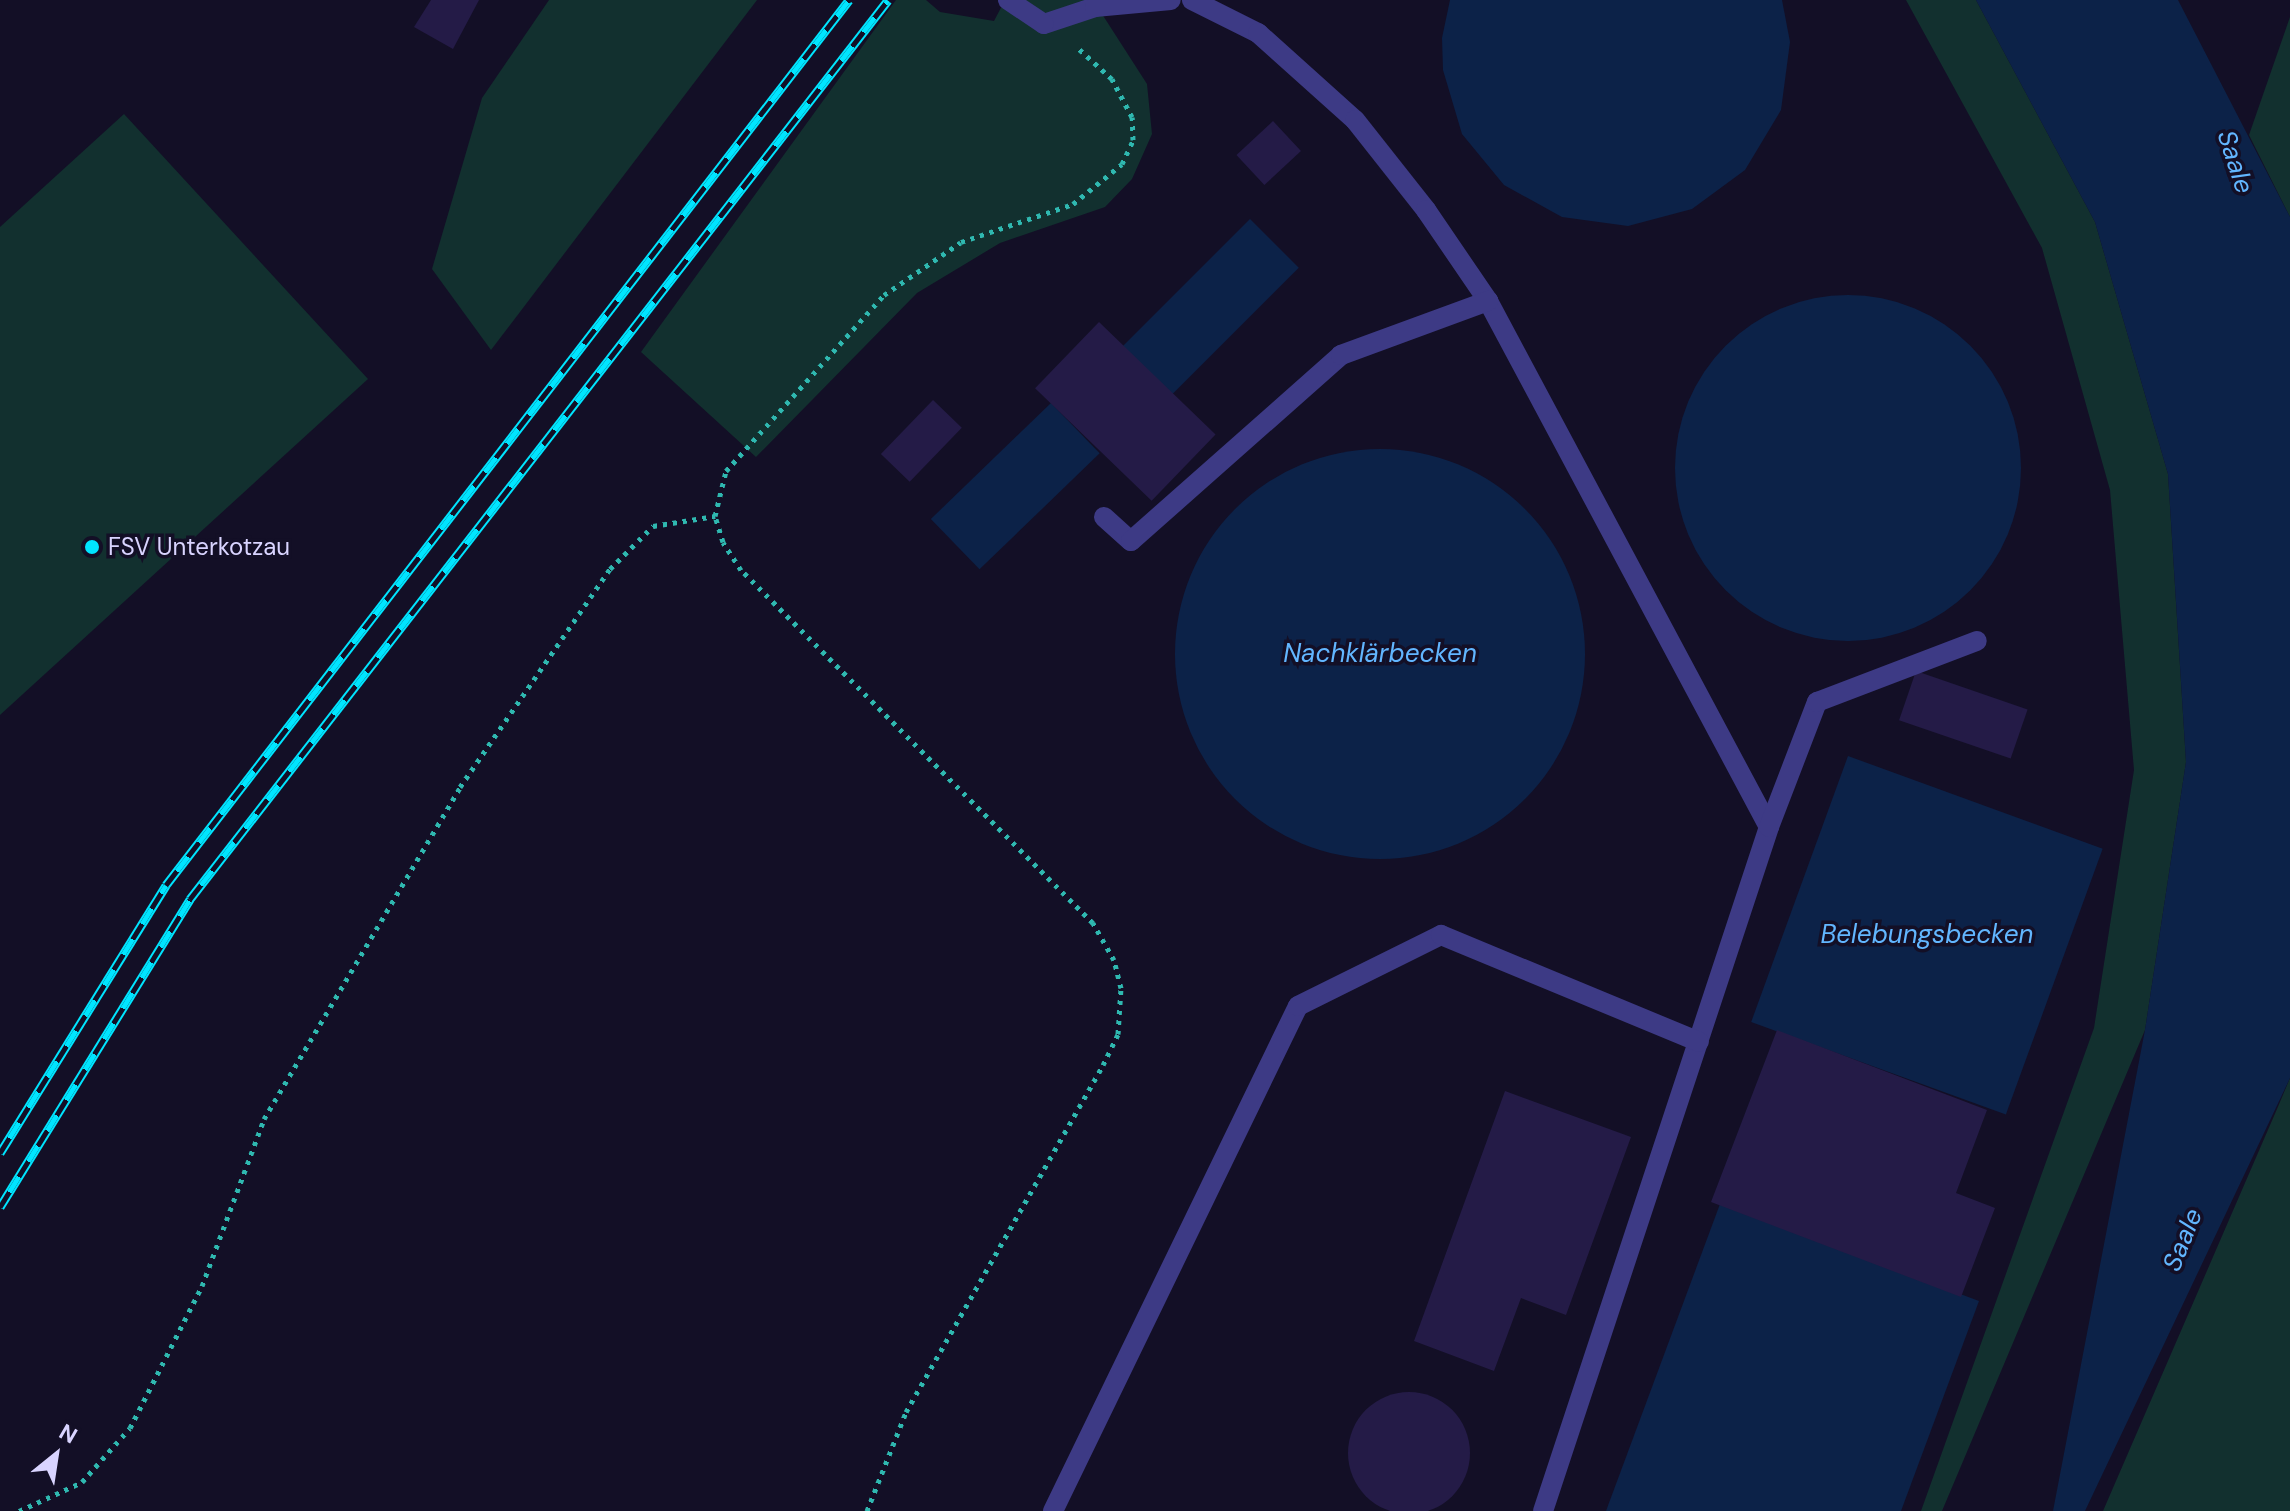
<!DOCTYPE html>
<html>
<head>
<meta charset="utf-8">
<style>
  body { margin:0 }
  #map { position:relative; width:2290px; height:1511px; overflow:hidden; background:#130f26; font-family:"DM Sans",sans-serif }
  div>[style] { position:absolute }
  .green>* { inset:0; background:#12302f }
  .water>* { inset:0; background:#0c2248; transform-origin:0 0 }
  .round { border-radius:50% }
  .building>* { inset:0; background:#241b47; transform-origin:0 0 }
  .path>* { height:5px; margin-top:-2.5px; transform-origin:0; background:repeating-linear-gradient(90deg,#2fb8b0 0 4px,transparent 0 10px) }
  .lane>* { height:20px; margin:-10px; padding:0 10px; transform-origin:10px; border-radius:10px; background:#3d3a85 }
  .street>* { height:20px; margin:-10px; padding:0 10px; transform-origin:10px; border-radius:10px; background:#3d3a85 }
  .rail>* { height:9px; margin-top:-4.5px; transform-origin:0; background:repeating-linear-gradient(90deg,#130f26 0 18px,#00e5ff 0 36px); box-sizing:border-box; border-block:2px solid #00e5ff }
  .dots>* { width:22px; height:22px; translate:-50% -50%; box-sizing:border-box; border:4px solid #130f26; border-radius:50% }
  span { translate:-50% -50%; white-space:nowrap; text-align:center; line-height:1.15; -webkit-text-stroke:7px #130f26; paint-order:stroke }
  .poi-label { font-size:24px; color:#d9d4ff }
  .left { translate:0 -50%; text-align:left }
  .water-label { font-size:26px; color:#62b6ff; font-style:italic }
  .north { position:absolute; left:16px; top:1415px; width:80px; height:80px; -webkit-text-stroke:6px #130f26; paint-order:stroke; rotate:30deg; font-size:22px; font-weight:700; line-height:32px; text-align:center; color:#d9d4ff }
  .north::after { content:''; display:block; margin:auto; width:28px; height:36px; background:#d9d4ff; clip-path:polygon(50% 0,100% 100%,50% 72%,0 100%) }
</style>
</head>
<body>
<div id="map">
  <div class="green">
    <div style="clip-path:polygon(549px 0,757px 0,491px 350px,432px 269px,482px 98px)"></div>
    <div style="clip-path:polygon(896px 0,926px 0,940px 12px,994px 21px,1005px 0,1093px 0,1147px 84px,1152px 134px,1132px 179px,1105px 207px,1000px 243px,917px 293px,756px 457px,641px 352px)"></div>
    <div style="clip-path:polygon(1906px 0,1976px 0,2095px 222px,2168px 474px,2186px 762px,2145px 1030px,1942px 1511px,1921px 1511px,2094px 1028px,2134px 770px,2110px 490px,2042px 248px)"></div>
    <div style="clip-path:polygon(2290px 17px,2290px 217px,2249px 135px)"></div>
    <div style="clip-path:polygon(124px 114px,368px 379px,0 715px,0 227px)"></div>
    <div style="clip-path:polygon(2290px 1078px,2290px 1511px,2103px 1511px,2277px 1109px)"></div>
  </div>
  <div class="water">
    <div style="clip-path:polygon(1450px 0,1782px 0,1790px 42px,1781px 110px,1745px 170px,1692px 209px,1628px 226px,1562px 217px,1504px 185px,1462px 134px,1443px 70px,1442px 38px)"></div>
    <div style="clip-path:polygon(1976px 0,2178px 0,2290px 217px,2290px 1078px,2085px 1511px,2053px 1511px,2145px 1030px,2186px 762px,2168px 474px,2095px 222px)"></div>
    <div style="left:1250px;top:219px;width:69px;height:180px;rotate:45deg"></div>
    <div class="round" style="left:1675px;top:295px;width:346px;height:346px"></div>
    <div style="left:1051px;top:403px;width:70px;height:167px;rotate:46deg"></div>
    <div class="round" style="left:1175px;top:449px;width:410px;height:410px"></div>
    <div style="left:1848px;top:756px;width:271px;height:283px;rotate:20deg"></div>
    <div style="clip-path:polygon(1720px 1204px,1979px 1301px,1901px 1511px,1606px 1511px)"></div>
  </div>
  <div class="building">
    <div style="clip-path:polygon(431px 0,479px 0,453px 49px,414px 27px)"></div>
    <div style="left:1273px;top:121px;width:41px;height:50px;rotate:47deg"></div>
    <div style="left:1099px;top:322px;width:162px;height:92px;rotate:44deg"></div>
    <div style="left:933px;top:400px;width:40px;height:75px;rotate:44deg"></div>
    <div style="left:1916px;top:671px;width:118px;height:52px;rotate:19deg"></div>
    <div style="clip-path:polygon(1777px 1030px,1987px 1110px,1956px 1193px,1995px 1208px,1961px 1297px,1711px 1202px)"></div>
    <div style="clip-path:polygon(1505px 1091px,1631px 1137px,1566px 1315px,1521px 1298px,1494px 1371px,1414px 1341px)"></div>
    <div class="round" style="left:1348px;top:1392px;width:122px;height:122px"></div>
  </div>
  <div class="path">
    <div style="left:19px;top:1511px;width:69px;rotate:-24.7deg"></div>
    <div style="left:82px;top:1482px;width:72px;rotate:-48.4deg"></div>
    <div style="left:130px;top:1428px;width:159px;rotate:-63.1deg"></div>
    <div style="left:202px;top:1286px;width:178px;rotate:-69.6deg"></div>
    <div style="left:264px;top:1119px;width:386px;rotate:-59.4deg"></div>
    <div style="left:460px;top:787px;width:265px;rotate:-55.5deg"></div>
    <div style="left:610px;top:569px;width:61px;rotate:-45deg"></div>
    <div style="left:653px;top:526px;width:63px;rotate:-9.2deg"></div>
    <div style="left:867px;top:1511px;width:106px;rotate:-68.5deg"></div>
    <div style="left:906px;top:1412px;width:399px;rotate:-60.4deg"></div>
    <div style="left:1103px;top:1065px;width:34px;rotate:-64deg"></div>
    <div style="left:1118px;top:1034px;width:46px;rotate:-86.3deg"></div>
    <div style="left:1121px;top:988px;width:29px;rotate:-104deg"></div>
    <div style="left:1114px;top:960px;width:43px;rotate:-119.6deg"></div>
    <div style="left:1093px;top:923px;width:499px;rotate:-134.9deg"></div>
    <div style="left:741px;top:570px;width:33px;rotate:-123deg"></div>
    <div style="left:723px;top:542px;width:27px;rotate:-107deg"></div>
    <div style="left:715px;top:516px;width:46px;rotate:-76.3deg"></div>
    <div style="left:726px;top:471px;width:237px;rotate:-48.1deg"></div>
    <div style="left:884px;top:295px;width:93px;rotate:-34.5deg"></div>
    <div style="left:961px;top:242px;width:118px;rotate:-18.7deg"></div>
    <div style="left:1073px;top:204px;width:63px;rotate:-39.2deg"></div>
    <div style="left:1122px;top:164px;width:26px;rotate:-65deg"></div>
    <div style="left:1133px;top:140px;width:23px;rotate:-92deg"></div>
    <div style="left:1132px;top:117px;width:43px;rotate:-117.8deg"></div>
    <div style="left:1112px;top:79px;width:47px;rotate:-137.6deg"></div>
  </div>
  <div class="lane">
    <div style="left:1192px;top:0;width:74px;rotate:26.6deg"></div>
    <div style="left:1258px;top:33px;width:130px;rotate:41.9deg"></div>
    <div style="left:1355px;top:120px;width:115px;rotate:51.7deg"></div>
    <div style="left:1426px;top:210px;width:110px;rotate:55.7deg"></div>
    <div style="left:1488px;top:301px;width:596px;rotate:61.89deg"></div>
    <div style="left:1769px;top:827px;width:720px;rotate:108.28deg"></div>
    <div style="left:1044px;top:24px;width:54px;rotate:-18.4deg"></div>
    <div style="left:1095px;top:7px;width:76px;rotate:-5.3deg"></div>
    <div style="left:1104px;top:517px;width:36px;rotate:42deg"></div>
    <div style="left:1131px;top:541px;width:281px;rotate:-41.5deg"></div>
    <div style="left:1341px;top:355px;width:157px;rotate:-20.2deg"></div>
    <div style="left:1769px;top:827px;width:134px;rotate:-69deg"></div>
    <div style="left:1817px;top:702px;width:171px;rotate:-20.9deg"></div>
    <div style="left:1053px;top:1511px;width:561px;rotate:-64.12deg"></div>
    <div style="left:1298px;top:1006px;width:160px;rotate:-26.4deg"></div>
    <div style="left:1441px;top:935px;width:279px;rotate:22.5deg"></div>
  </div>
  <div class="street">
    <div style="left:1008px;top:0;width:43px;rotate:33.7deg"></div>
  </div>
  <div class="rail">
    <div style="left:0;top:1153px;width:315px;rotate:-58.2deg"></div>
    <div style="left:166px;top:885px;width:1118px;rotate:-52.34deg"></div>
    <div style="left:0;top:1207px;width:362px;rotate:-58.3deg"></div>
    <div style="left:190px;top:899px;width:1138px;rotate:-52.17deg"></div>
  </div>
  <div class="dots">
    <div style="left:92px;top:547px;background:#00e5ff"></div>
  </div>
  <div class="poi-label">
    <span class="left" style="left:108px;top:547px">FSV Unterkotzau</span>
  </div>
  <div class="water-label">
    <span style="left:2235px;top:162px;rotate:72deg">Saale</span>
    <span style="left:1380px;top:654px">Nachklärbecken</span>
    <span style="left:1927px;top:935px">Belebungsbecken</span>
    <span style="left:2183px;top:1240px;rotate:-68deg">Saale</span>
  </div>
  <div class="north">N</div>
</div>
</body>
</html>
